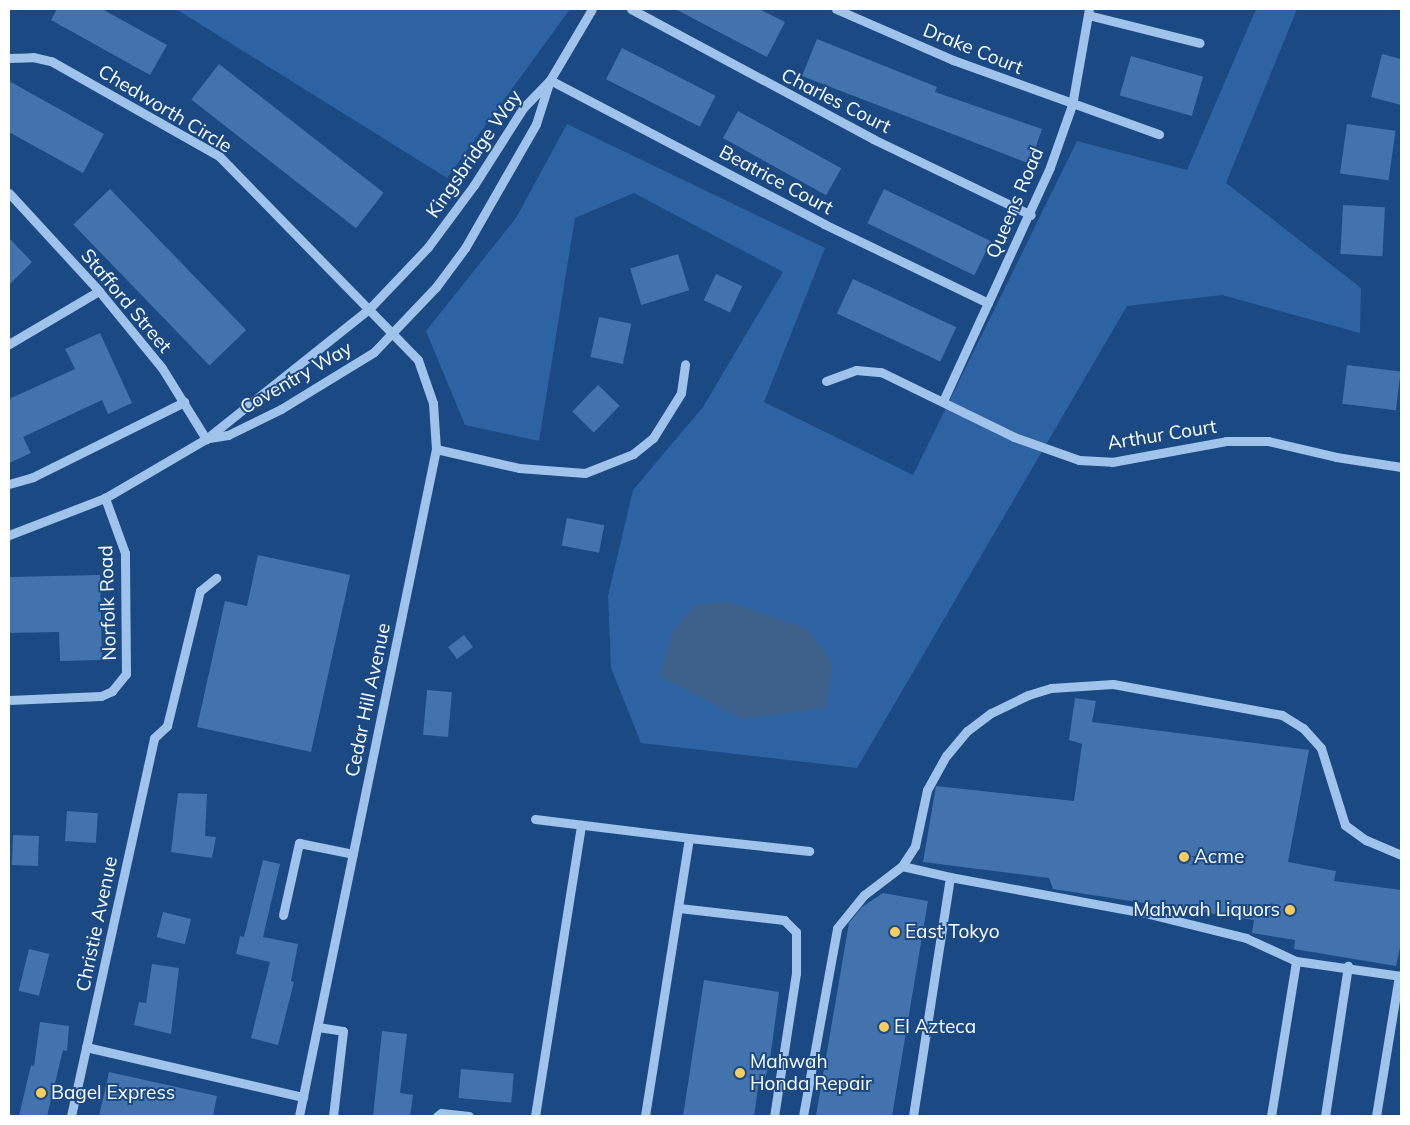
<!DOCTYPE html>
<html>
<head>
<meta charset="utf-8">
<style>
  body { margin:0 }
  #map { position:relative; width:1410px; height:1125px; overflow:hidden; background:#1a4983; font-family:Mulish,sans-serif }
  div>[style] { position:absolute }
  .green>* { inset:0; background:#2d63a2 }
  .water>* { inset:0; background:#3c608a }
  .building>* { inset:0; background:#4373ac; transform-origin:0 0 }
  .minor>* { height:9px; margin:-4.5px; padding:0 4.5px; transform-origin:4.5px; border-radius:4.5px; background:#9fc3eb }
  .dots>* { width:14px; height:14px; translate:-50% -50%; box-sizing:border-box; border:2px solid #1a4983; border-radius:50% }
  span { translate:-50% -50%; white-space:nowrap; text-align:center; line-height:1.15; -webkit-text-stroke:4px #1a4983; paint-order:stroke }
  .street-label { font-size:19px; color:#fff }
  .poi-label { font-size:19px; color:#fff }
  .left { translate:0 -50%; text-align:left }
  .right { translate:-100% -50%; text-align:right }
  .frame { position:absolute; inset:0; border:10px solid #fff; pointer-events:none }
</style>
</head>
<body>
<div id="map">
  <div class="green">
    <div style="clip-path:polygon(176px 9px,570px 9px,447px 178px)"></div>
    <div style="clip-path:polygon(1256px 9px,1297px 9px,1226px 183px,1361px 288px,1360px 333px,1222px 295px,1127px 306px,857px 768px,641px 743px,611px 668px,608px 596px,633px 490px,703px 407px,783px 272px,634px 193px,575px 218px,539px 441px,465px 425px,426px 331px,516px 218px,567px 124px,825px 248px,764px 402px,913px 475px,1077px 141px,1187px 170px)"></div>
  </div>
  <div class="water">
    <div style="clip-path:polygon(730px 602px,807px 629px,833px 663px,826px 708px,742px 719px,660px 677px,672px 633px,694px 605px)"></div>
  </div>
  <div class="building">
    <div style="clip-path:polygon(57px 9px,102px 9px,167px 45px,150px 75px,51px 20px)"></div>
    <div style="clip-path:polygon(675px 9px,759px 9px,785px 22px,767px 57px)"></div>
    <div style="clip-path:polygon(817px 39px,937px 87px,935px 92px,1042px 129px,1030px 164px,802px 76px)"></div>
    <div style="left:622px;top:48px;width:105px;height:35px;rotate:27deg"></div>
    <div style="clip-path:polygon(1382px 54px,1401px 59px,1401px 105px,1371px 97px)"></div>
    <div style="left:1131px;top:56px;width:75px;height:41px;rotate:16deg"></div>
    <div style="left:219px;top:64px;width:209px;height:45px;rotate:38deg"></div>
    <div style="clip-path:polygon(9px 81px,104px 134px,83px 173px,9px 132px)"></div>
    <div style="left:738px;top:111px;width:118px;height:31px;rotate:29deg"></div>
    <div style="left:1347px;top:124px;width:49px;height:50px;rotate:8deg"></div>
    <div style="left:110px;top:189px;width:196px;height:51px;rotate:46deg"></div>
    <div style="left:884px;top:189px;width:119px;height:38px;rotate:26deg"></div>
    <div style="left:1343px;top:205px;width:42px;height:49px;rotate:3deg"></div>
    <div style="clip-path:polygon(9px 238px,32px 262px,9px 285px)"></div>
    <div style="left:678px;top:254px;width:38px;height:50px;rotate:73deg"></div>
    <div style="left:716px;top:274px;width:29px;height:29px;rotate:25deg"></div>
    <div style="left:853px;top:279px;width:114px;height:38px;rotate:25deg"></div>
    <div style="left:599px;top:317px;width:33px;height:41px;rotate:12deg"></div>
    <div style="clip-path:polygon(100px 333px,132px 403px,108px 414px,102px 400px,23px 437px,31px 453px,9px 463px,9px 399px,75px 369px,65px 349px)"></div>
    <div style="left:1347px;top:365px;width:54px;height:39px;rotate:7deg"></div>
    <div style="left:598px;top:385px;width:30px;height:37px;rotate:44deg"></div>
    <div style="left:567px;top:518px;width:38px;height:28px;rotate:11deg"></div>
    <div style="clip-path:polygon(258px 555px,350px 575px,311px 752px,197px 727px,225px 601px,247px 606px)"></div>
    <div style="clip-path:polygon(100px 575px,102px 660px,60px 661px,59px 632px,9px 633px,9px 577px)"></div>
    <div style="left:464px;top:635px;width:15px;height:20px;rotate:53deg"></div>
    <div style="left:427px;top:690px;width:25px;height:45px;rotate:5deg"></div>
    <div style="clip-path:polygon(1075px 698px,1096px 701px,1092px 722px,1309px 750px,1288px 862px,1336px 871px,1334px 881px,1401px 890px,1401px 943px,1396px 966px,1294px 949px,1295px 940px,1252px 933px,1254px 920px,1053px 889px,1049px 878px,923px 862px,936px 786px,1074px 801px,1082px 744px,1069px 740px)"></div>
    <div style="clip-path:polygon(178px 793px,207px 794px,205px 836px,216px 837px,212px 858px,171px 852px)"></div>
    <div style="left:67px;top:811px;width:31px;height:30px;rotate:4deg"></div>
    <div style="left:13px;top:835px;width:26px;height:30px;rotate:2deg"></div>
    <div style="clip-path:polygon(263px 860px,280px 864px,263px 937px,298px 944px,291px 981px,294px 982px,278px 1045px,251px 1038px,270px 962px,236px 954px,240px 936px,244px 937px)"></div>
    <div style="clip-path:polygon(883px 893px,928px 901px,892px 1116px,816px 1116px,849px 923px,862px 907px)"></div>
    <div style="left:163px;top:912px;width:29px;height:26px;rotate:14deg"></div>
    <div style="left:29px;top:949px;width:21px;height:43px;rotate:14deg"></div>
    <div style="clip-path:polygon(152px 964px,179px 968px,171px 1034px,134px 1025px,139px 1002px,146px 1003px)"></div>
    <div style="clip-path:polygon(704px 980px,779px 992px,770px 1060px,764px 1082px,759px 1081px,754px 1116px,683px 1116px)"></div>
    <div style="clip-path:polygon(40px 1022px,69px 1026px,67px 1051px,63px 1050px,47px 1116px,19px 1116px,31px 1065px,34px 1066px)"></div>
    <div style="clip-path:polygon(382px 1031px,407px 1034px,400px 1093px,413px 1095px,410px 1116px,373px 1116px)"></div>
    <div style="left:461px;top:1069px;width:53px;height:29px;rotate:5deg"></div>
    <div style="clip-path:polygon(109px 1072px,217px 1096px,213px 1116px,99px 1116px)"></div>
  </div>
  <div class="minor">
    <div style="left:631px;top:9px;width:275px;rotate:28.2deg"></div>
    <div style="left:873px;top:139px;width:175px;rotate:25.7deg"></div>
    <div style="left:836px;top:9px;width:128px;rotate:23.6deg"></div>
    <div style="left:953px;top:60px;width:219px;rotate:19.8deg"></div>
    <div style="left:1088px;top:15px;width:115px;rotate:14deg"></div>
    <div style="left:9px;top:58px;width:24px;rotate:-2deg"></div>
    <div style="left:33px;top:57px;width:18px;rotate:13deg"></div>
    <div style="left:51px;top:61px;width:193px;rotate:29.5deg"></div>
    <div style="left:219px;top:156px;width:285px;rotate:45.7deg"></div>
    <div style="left:418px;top:360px;width:46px;rotate:70.8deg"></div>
    <div style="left:433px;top:403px;width:46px;rotate:86.3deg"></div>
    <div style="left:436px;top:449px;width:681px;rotate:101.61deg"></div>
    <div style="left:550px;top:80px;width:310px;rotate:27.7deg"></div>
    <div style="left:824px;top:224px;width:182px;rotate:25.7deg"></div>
    <div style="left:9px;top:193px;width:133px;rotate:47.4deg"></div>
    <div style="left:99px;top:291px;width:99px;rotate:50.7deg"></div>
    <div style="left:162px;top:368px;width:84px;rotate:58.2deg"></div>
    <div style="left:9px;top:344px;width:104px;rotate:-30.5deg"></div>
    <div style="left:826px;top:381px;width:32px;rotate:-20deg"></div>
    <div style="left:856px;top:370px;width:25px;rotate:5deg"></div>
    <div style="left:881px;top:372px;width:148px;rotate:26deg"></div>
    <div style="left:1014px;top:437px;width:69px;rotate:19.5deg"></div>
    <div style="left:1079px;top:460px;width:33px;rotate:3deg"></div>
    <div style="left:1112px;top:462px;width:116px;rotate:-10.4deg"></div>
    <div style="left:1226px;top:441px;width:42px"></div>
    <div style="left:1268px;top:441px;width:70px;rotate:13.2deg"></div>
    <div style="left:1336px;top:457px;width:66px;rotate:8.7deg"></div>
    <div style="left:943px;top:401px;width:257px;rotate:-65.4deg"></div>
    <div style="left:1050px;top:167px;width:66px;rotate:-70.5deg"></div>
    <div style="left:1072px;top:105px;width:97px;rotate:-80deg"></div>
    <div style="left:209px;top:438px;width:19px;rotate:-9deg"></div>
    <div style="left:228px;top:435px;width:59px;rotate:-26.1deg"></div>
    <div style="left:281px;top:409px;width:109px;rotate:-31.5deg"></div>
    <div style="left:374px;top:352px;width:90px;rotate:-46.4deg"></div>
    <div style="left:436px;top:287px;width:49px;rotate:-53.4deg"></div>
    <div style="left:465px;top:248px;width:143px;rotate:-60.2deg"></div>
    <div style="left:536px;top:124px;width:43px;rotate:-72.4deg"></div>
    <div style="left:436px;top:449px;width:85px;rotate:12.9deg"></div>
    <div style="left:519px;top:468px;width:66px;rotate:4.3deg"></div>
    <div style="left:585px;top:473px;width:52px;rotate:-21.6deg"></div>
    <div style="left:633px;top:454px;width:26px;rotate:-39deg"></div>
    <div style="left:653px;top:438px;width:53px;rotate:-58.1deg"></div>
    <div style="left:681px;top:393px;width:29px;rotate:-82deg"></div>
    <div style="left:9px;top:484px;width:25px;rotate:-16deg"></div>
    <div style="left:33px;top:477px;width:169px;rotate:-26.4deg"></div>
    <div style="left:9px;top:535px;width:103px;rotate:-21.1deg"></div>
    <div style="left:105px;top:498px;width:117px;rotate:-30.3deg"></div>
    <div style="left:206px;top:439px;width:210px;rotate:-38.6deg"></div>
    <div style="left:370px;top:308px;width:84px;rotate:-46.4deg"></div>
    <div style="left:428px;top:247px;width:77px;rotate:-53.4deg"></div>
    <div style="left:474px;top:185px;width:91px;rotate:-57.5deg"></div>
    <div style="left:523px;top:108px;width:39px;rotate:-46deg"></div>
    <div style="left:550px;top:80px;width:82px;rotate:-59.4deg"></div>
    <div style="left:9px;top:700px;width:92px;rotate:-2.5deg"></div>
    <div style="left:101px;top:696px;width:12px;rotate:-24deg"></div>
    <div style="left:112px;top:691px;width:22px;rotate:-51deg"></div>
    <div style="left:126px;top:674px;width:121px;rotate:-90.5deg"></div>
    <div style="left:125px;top:553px;width:59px;rotate:-110deg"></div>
    <div style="left:535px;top:819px;width:155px;rotate:7deg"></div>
    <div style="left:689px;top:838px;width:281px;rotate:99deg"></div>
    <div style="left:689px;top:838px;width:121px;rotate:6.2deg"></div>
    <div style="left:902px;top:866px;width:49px;rotate:12.9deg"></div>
    <div style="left:679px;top:908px;width:106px;rotate:6.5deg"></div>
    <div style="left:784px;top:920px;width:17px;rotate:45deg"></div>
    <div style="left:796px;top:932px;width:41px;rotate:90deg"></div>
    <div style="left:796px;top:973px;width:145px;rotate:98.7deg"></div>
    <div style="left:283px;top:915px;width:74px;rotate:-77.5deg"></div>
    <div style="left:299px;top:843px;width:55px;rotate:11.5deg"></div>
    <div style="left:318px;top:1027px;width:25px;rotate:9deg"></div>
    <div style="left:343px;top:1031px;width:86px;rotate:96.7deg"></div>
    <div style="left:86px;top:1047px;width:223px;rotate:13deg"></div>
    <div style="left:71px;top:1116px;width:387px;rotate:-77.6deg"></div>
    <div style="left:154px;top:738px;width:18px;rotate:-43deg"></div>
    <div style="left:167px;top:726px;width:139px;rotate:-76.3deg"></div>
    <div style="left:200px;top:591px;width:21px;rotate:-39deg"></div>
    <div style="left:437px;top:1116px;width:5px;rotate:-37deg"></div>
    <div style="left:441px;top:1113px;width:28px;rotate:6deg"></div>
    <div style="left:535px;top:1116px;width:295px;rotate:-81deg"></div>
    <div style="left:803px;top:1116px;width:191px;rotate:-79.7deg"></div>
    <div style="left:837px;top:928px;width:43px;rotate:-50.7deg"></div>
    <div style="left:864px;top:895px;width:48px;rotate:-37.3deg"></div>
    <div style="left:902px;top:866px;width:24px;rotate:-57deg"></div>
    <div style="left:915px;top:846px;width:57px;rotate:-77.9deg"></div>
    <div style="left:927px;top:790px;width:39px;rotate:-61deg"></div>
    <div style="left:946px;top:756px;width:33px;rotate:-50deg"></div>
    <div style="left:967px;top:731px;width:30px;rotate:-37deg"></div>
    <div style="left:991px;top:713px;width:41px;rotate:-25.9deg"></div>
    <div style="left:1028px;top:695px;width:24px;rotate:-17deg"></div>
    <div style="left:1051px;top:688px;width:62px;rotate:-3.7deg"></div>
    <div style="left:1113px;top:684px;width:172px;rotate:10.4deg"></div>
    <div style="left:1282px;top:715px;width:25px;rotate:32deg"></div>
    <div style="left:1303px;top:728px;width:27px;rotate:48deg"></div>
    <div style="left:1321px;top:748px;width:81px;rotate:72.7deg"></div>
    <div style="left:1345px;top:825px;width:26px;rotate:36deg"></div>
    <div style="left:1366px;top:840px;width:38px;rotate:23deg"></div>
    <div style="left:913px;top:1116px;width:242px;rotate:-81.2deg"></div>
    <div style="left:950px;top:877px;width:198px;rotate:10.5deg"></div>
    <div style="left:1145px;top:913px;width:104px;rotate:13.9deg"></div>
    <div style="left:1246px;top:938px;width:55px;rotate:24.7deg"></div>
    <div style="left:1296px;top:961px;width:106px;rotate:8.1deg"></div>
    <div style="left:1271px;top:1116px;width:157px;rotate:-80.8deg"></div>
    <div style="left:1325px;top:1116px;width:152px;rotate:-81.3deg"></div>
    <div style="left:1376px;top:1116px;width:142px;rotate:-80.7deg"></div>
  </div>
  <div class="dots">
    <div style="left:1184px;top:857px;background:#fdcc5b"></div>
    <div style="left:1290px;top:910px;background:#fdcc5b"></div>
    <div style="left:895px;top:932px;background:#fdcc5b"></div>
    <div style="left:884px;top:1027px;background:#fdcc5b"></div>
    <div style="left:740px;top:1073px;background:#fdcc5b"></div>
    <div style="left:41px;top:1093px;background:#fdcc5b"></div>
  </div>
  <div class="street-label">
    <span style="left:973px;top:49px;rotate:22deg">Drake Court</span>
    <span style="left:836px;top:101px;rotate:27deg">Charles Court</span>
    <span style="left:165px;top:109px;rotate:31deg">Chedworth Circle</span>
    <span style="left:474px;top:154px;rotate:-55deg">Kingsbridge Way</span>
    <span style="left:776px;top:180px;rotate:28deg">Beatrice Court</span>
    <span style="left:1015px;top:203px;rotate:-67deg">Queens Road</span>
    <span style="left:126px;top:301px;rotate:50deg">Stafford Street</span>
    <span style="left:296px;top:378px;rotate:-30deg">Coventry Way</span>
    <span style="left:1162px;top:435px;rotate:-9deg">Arthur Court</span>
    <span style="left:108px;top:603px;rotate:-92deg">Norfolk Road</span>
    <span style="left:368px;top:700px;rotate:-78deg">Cedar Hill Avenue</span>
    <span style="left:97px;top:924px;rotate:-78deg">Christie Avenue</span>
  </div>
  <div class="poi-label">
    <span class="left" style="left:1194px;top:857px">Acme</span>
    <span class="right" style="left:1280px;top:910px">Mahwah Liquors</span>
    <span class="left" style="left:905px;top:932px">East Tokyo</span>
    <span class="left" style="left:894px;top:1027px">El Azteca</span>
    <span class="left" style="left:750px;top:1073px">Mahwah<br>Honda Repair</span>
    <span class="left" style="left:51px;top:1093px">Bagel Express</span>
  </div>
  <div class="frame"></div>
</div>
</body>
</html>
